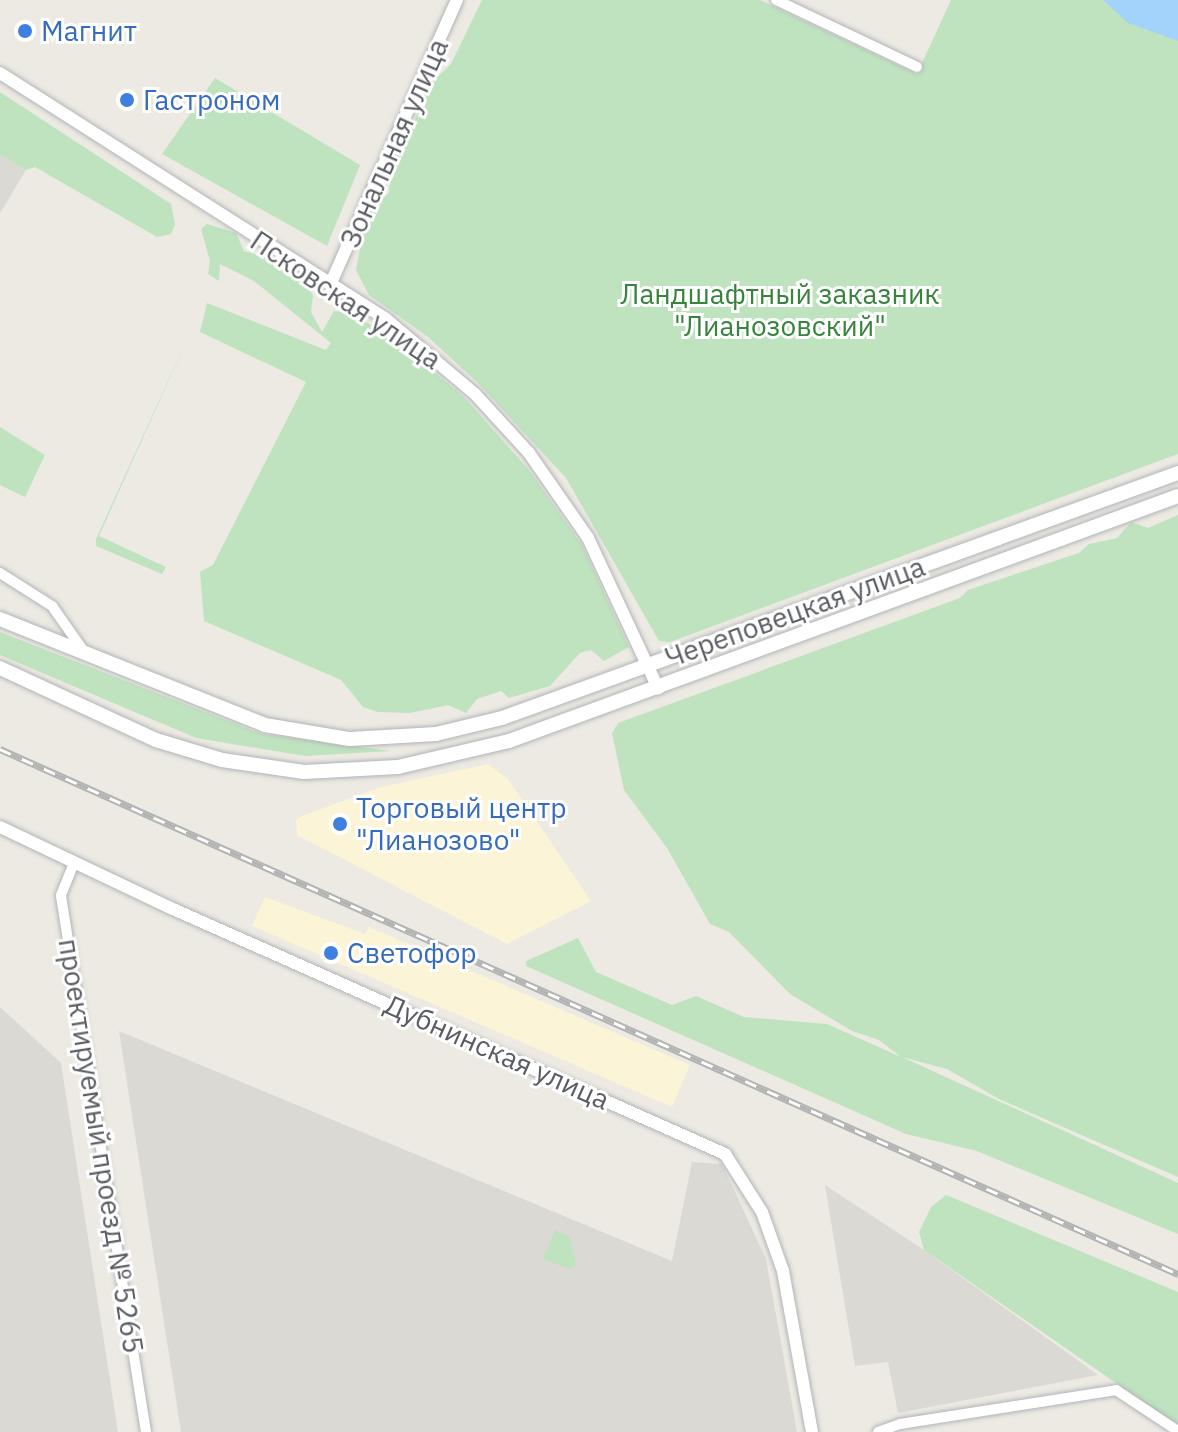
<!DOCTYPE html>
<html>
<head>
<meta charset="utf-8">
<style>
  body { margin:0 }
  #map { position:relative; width:1178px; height:1432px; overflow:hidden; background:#eceae2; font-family:"IBM Plex Sans",sans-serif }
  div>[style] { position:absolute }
  .commercial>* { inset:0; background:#fcf4d7 }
  .industrial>* { inset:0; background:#dbd9d4 }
  .green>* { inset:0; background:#bfe3bf }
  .water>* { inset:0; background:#a3d3fb }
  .roads { filter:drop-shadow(0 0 2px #b2b4b9) drop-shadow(0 0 2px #b2b4b9) }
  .minor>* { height:10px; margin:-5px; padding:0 5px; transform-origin:5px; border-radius:5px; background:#fff }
  .tertiary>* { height:12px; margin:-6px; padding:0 6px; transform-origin:6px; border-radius:6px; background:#fff }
  .secondary>* { height:14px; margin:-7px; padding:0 7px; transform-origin:7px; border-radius:7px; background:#fff }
  .rail>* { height:7px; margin-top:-3.5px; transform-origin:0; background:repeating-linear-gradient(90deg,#fff 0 12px,#b2b3b3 0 24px); box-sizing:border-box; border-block:2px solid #b2b3b3 }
  .dots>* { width:22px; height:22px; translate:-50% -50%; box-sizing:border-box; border:4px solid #fff; border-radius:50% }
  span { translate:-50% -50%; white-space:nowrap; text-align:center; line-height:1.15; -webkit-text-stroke:6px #fff; paint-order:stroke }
  .shop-label { font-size:28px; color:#366cbe }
  .left { translate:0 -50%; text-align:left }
  .street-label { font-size:28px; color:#5a5d62 }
  .park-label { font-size:28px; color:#38833d }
</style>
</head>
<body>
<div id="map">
  <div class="commercial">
    <div style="clip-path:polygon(488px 764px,508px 779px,591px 901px,507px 944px,297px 835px,296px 820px,302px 816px,381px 787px)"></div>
    <div style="clip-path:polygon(265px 897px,365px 934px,369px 927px,690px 1065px,672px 1107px,252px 926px)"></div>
  </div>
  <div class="industrial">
    <div style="clip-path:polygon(0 155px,26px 170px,0 213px)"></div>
    <div style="clip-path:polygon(0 1007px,61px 1063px,118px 1432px,0 1432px)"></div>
    <div style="clip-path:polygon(119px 1031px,672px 1261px,692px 1162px,722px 1164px,766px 1259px,797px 1432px,181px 1432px)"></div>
    <div style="clip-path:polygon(825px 1185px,924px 1250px,1098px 1375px,898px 1413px,888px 1362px,855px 1366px)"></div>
  </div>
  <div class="green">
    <div style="clip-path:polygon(482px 0,760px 0,917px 74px,951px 0,1178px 0,1178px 454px,670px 642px,659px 641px,566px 478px,477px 382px,428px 337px,369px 295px,356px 270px,364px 227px,376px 203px,389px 193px,390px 172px,433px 81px,451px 64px)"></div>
    <div style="clip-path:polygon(215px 78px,360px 165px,327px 246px,162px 154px)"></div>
    <div style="clip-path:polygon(0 92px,171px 204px,175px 224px,171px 234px,157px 237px,35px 167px,26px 170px,0 155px)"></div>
    <div style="clip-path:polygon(207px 224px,236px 233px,244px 251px,278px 261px,305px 284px,313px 295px,311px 312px,322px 332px,334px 311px,350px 313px,394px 338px,465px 398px,529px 470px,582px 545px,629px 647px,604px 661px,591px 650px,580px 653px,550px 686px,509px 698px,501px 691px,477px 699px,466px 713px,448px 705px,410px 713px,378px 712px,363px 707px,341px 680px,204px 621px,200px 572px,213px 565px,306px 382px,200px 332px,207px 303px,326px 350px,331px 343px,254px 281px,220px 264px,219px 281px,208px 274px,210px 261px,201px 229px)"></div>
    <div style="clip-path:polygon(189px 335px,99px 536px,166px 567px,162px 574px,96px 546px,96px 539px)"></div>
    <div style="clip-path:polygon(0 427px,45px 455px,25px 497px,0 485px)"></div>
    <div style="clip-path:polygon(1178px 515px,1178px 1177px,999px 1099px,947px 1069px,902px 1057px,1178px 1183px,1178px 1234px,977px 1151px,906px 1134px,526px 966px,526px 961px,578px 938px,596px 972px,672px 1005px,696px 996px,744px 1017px,827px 1024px,901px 1057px,879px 1040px,852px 1031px,790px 994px,729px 932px,710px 924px,667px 848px,624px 790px,612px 733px,618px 723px,960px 598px,968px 590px,1079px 553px,1089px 544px,1117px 538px,1131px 522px,1148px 528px)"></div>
    <div style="clip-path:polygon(0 632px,262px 734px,391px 751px,305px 756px,196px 738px,0 655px)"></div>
    <div style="clip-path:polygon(946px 1195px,1178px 1292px,1178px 1426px,924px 1250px,919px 1232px,931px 1207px)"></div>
    <div style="clip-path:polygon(555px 1230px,570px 1237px,576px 1264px,569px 1269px,543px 1259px)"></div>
  </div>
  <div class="water">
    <div style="clip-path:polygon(1103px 0,1178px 0,1178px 41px,1128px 23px)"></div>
  </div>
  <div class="roads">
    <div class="minor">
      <div style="left:776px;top:0;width:156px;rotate:25.4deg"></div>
      <div style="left:0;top:573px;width:62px;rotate:32.4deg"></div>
      <div style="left:52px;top:606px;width:57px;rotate:54.9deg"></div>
      <div style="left:74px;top:863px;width:35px;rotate:112deg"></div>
      <div style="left:61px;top:896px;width:543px;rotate:80.99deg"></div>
      <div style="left:878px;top:1432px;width:23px;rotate:-20deg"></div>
      <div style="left:900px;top:1424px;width:219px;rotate:-8.9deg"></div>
      <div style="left:1116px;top:1390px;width:74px;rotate:33.5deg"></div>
    </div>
    <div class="tertiary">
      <div style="left:0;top:73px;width:458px;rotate:32.5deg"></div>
      <div style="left:386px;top:319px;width:116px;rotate:40.1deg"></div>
      <div style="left:475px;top:394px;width:80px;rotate:47.5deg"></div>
      <div style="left:529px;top:453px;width:103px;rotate:55.2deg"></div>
      <div style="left:588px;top:538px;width:166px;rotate:65deg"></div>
      <div style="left:330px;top:285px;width:312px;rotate:-66deg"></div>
      <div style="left:0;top:827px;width:191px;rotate:25.4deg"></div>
      <div style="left:173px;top:909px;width:604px;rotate:23.93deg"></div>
      <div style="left:725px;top:1154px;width:69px;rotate:57.5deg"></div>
      <div style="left:762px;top:1212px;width:63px;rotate:70.4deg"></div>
      <div style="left:783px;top:1271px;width:164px;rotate:79.8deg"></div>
    </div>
    <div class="secondary">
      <div style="left:0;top:619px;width:285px;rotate:21.8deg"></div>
      <div style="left:265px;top:725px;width:86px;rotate:9.4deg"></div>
      <div style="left:350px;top:739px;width:86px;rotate:-3.3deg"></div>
      <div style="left:436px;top:734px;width:68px;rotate:-13.6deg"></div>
      <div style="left:502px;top:718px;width:719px;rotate:-19.92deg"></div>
      <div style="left:0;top:668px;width:172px;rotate:24.8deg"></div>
      <div style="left:156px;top:740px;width:69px;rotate:16.9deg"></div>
      <div style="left:222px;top:760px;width:83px;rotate:8.3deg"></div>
      <div style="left:304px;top:772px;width:94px;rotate:-3deg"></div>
      <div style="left:398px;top:767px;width:114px;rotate:-13.2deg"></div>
      <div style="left:509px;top:741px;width:712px;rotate:-20.11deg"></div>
    </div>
  </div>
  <div class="rail">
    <div style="left:0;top:749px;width:1290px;rotate:24.02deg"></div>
  </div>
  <div class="dots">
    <div style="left:25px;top:31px;background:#3f7fe0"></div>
    <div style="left:127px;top:100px;background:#3f7fe0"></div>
    <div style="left:340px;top:824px;background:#3f7fe0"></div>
    <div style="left:331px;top:953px;background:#3f7fe0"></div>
  </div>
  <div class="shop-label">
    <span class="left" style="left:41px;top:31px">Магнит</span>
    <span class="left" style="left:143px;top:100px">Гастроном</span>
    <span class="left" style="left:356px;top:824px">Торговый центр<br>"Лианозово"</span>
    <span class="left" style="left:347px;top:953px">Светофор</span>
  </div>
  <div class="street-label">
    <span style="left:394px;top:143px;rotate:-66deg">Зональная улица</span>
    <span style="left:346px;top:300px;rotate:34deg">Псковская улица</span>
    <span style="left:795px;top:612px;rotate:-20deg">Череповецкая улица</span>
    <span style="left:497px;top:1052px;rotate:24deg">Дубнинская улица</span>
    <span style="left:101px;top:1146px;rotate:81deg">проектируемый проезд № 5265</span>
  </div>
  <div class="park-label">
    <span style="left:780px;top:310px">Ландшафтный заказник<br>"Лианозовский"</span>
  </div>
</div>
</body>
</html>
